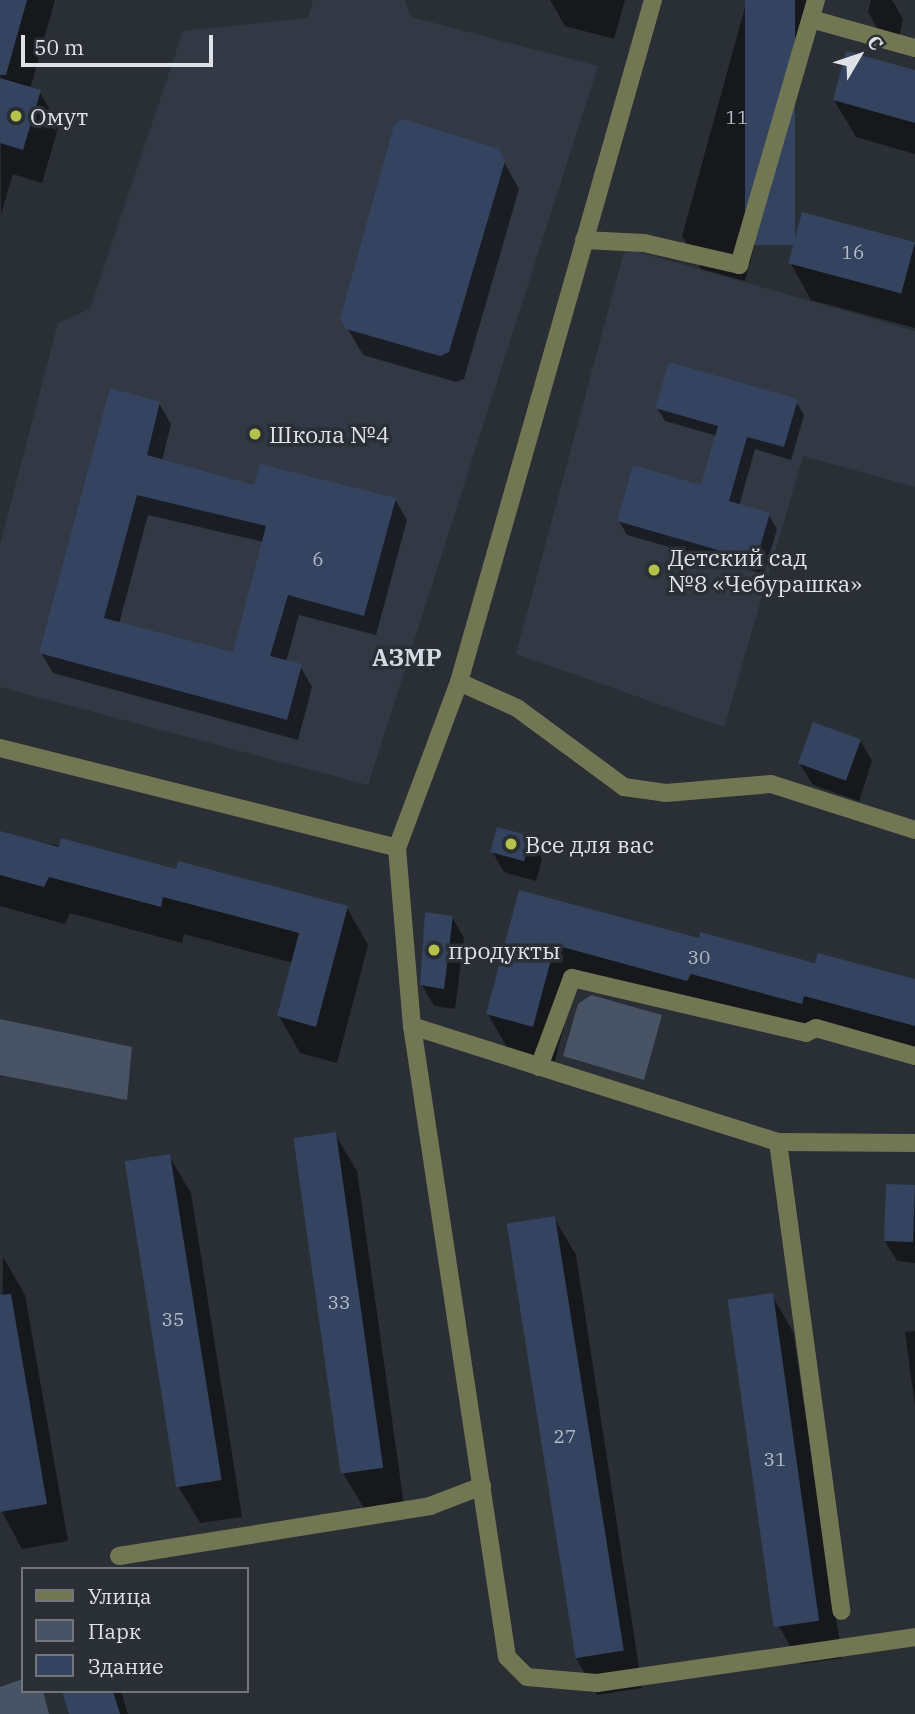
<!DOCTYPE html>
<html>
<head>
<meta charset="utf-8">
<style>
  body { margin:0 }
  #map { position:relative; width:915px; height:1714px; overflow:hidden; background:#2a2e35; font-family:"IBM Plex Serif",serif }
  div>[style] { position:absolute }
  .built>* { inset:0; background:#323945 }
  .green>* { inset:0; background:#495366 }
  .shadow>* { inset:0; background:#0007 }
  .building>* { inset:0; background:#334360; transform-origin:0 0 }
  .minor>* { height:18px; margin:-9px; padding:0 9px; transform-origin:9px; border-radius:9px; background:#717653 }
  .dots>* { width:19px; height:19px; translate:-50% -50%; box-sizing:border-box; border:4px solid #2a2e35; border-radius:50% }
  span { translate:-50% -50%; white-space:nowrap; text-align:center; line-height:1.15; -webkit-text-stroke:7px #2a2e35; paint-order:stroke }
  .number-label { font-size:19px; color:#b3bac4 }
  .number-label span { -webkit-text-stroke-width:0 }
  .poi-label { font-size:23px; color:#dee1e6 }
  .left { translate:0 -50%; text-align:left }
  .neighbourhood-label { font-size:24px; color:#d4dae3; font-weight:700 }
  .legend { position:absolute; left:21px; top:1567px; width:228px; height:126px; box-sizing:border-box; background:#2a2e35; border:2px solid #72767c; margin:0; padding:9px 12px; list-style:none; font-size:21px; color:#dee1e6 }
  .legend li { display:flex; align-items:center; gap:14px; height:35px }
  .legend b { width:35px; border:2px solid #72767c }
  .north { position:absolute; left:824px; top:21px; width:70px; height:70px; -webkit-text-stroke:5px #2a2e35; paint-order:stroke; rotate:51deg; font-size:19px; font-weight:700; line-height:28px; text-align:center; color:#dee1e6 }
  .north::after { content:''; display:block; margin:auto; width:24px; height:32px; background:#dee1e6; clip-path:polygon(50% 0,100% 100%,50% 72%,0 100%) }
  .scale { position:absolute; left:21px; top:35px; width:192px; height:32px; box-sizing:border-box; border:4px solid #dee1e6; border-top:0; padding-left:9px; font-size:21px; line-height:24px; white-space:nowrap; color:#dee1e6; -webkit-text-stroke:5px #2a2e35; paint-order:stroke }
</style>
</head>
<body>
<div id="map">
  <div class="built">
    <div style="clip-path:polygon(313px 0,405px 0,411px 17px,598px 66px,368px 785px,0 687px,0 544px,58px 323px,90px 309px,183px 31px,308px 18px)"></div>
    <div style="clip-path:polygon(625px 248px,915px 331px,915px 487px,803px 456px,724px 727px,516px 654px)"></div>
  </div>
  <div class="green">
    <div style="clip-path:polygon(591px 995px,662px 1015px,644px 1080px,563px 1056px,578px 1004px)"></div>
    <div style="clip-path:polygon(0 1019px,132px 1047px,127px 1100px,0 1075px)"></div>
    <div style="clip-path:polygon(23px 1679px,23px 1691px,43px 1691px,49px 1714px,0 1714px,0 1687px)"></div>
  </div>
  <div class="shadow">
    <div style="clip-path:polygon(0 0,55px 0,30px 89px,39px 91px,59px 125px,42px 183px,13px 174px,1px 214px)"></div>
    <div style="clip-path:polygon(550px 0,625px 0,614px 39px,565px 26px)"></div>
    <div style="clip-path:polygon(747px 0,822px 0,745px 281px,701px 269px,682px 236px)"></div>
    <div style="clip-path:polygon(871px 0,892px 0,903px 19px,899px 38px,880px 33px,868px 12px)"></div>
    <div style="clip-path:polygon(915px 72px,915px 154px,856px 137px,834px 100px)"></div>
    <div style="clip-path:polygon(498px 151px,519px 189px,464px 379px,456px 382px,363px 355px,342px 319px)"></div>
    <div style="clip-path:polygon(915px 244px,915px 328px,811px 300px,790px 262px)"></div>
    <div style="clip-path:polygon(796px 401px,804px 415px,791px 460px,755px 449px,739px 506px,769px 515px,777px 529px,764px 574px,627px 535px,619px 521px,702px 487px,717px 436px,665px 421px,657px 408px)"></div>
    <div style="clip-path:polygon(evenodd,159px 403px,171px 424px,162px 461px,255px 487px,395px 499px,407px 520px,376px 635px,299px 615px,286px 662px,300px 666px,312px 687px,298px 740px,53px 673px,41px 653px,159px 403px,148px 515px,263px 542px,234px 654px,119px 624px,148px 515px)"></div>
    <div style="clip-path:polygon(860px 740px,872px 761px,859px 801px,813px 785px,800px 764px)"></div>
    <div style="clip-path:polygon(0 833px,347px 908px,368px 945px,337px 1063px,300px 1053px,279px 1016px,293px 963px,184px 934px,182px 943px,70px 913px,65px 924px,0 906px)"></div>
    <div style="clip-path:polygon(530px 838px,542px 859px,536px 881px,504px 872px,492px 851px)"></div>
    <div style="clip-path:polygon(521px 892px,700px 941px,915px 981px,915px 1057px,576px 981px,554px 1064px,509px 1051px,488px 1014px)"></div>
    <div style="clip-path:polygon(452px 917px,464px 938px,455px 1009px,434px 1006px,422px 985px)"></div>
    <div style="clip-path:polygon(335px 1134px,357px 1171px,404px 1505px,365px 1510px,343px 1473px,295px 1140px)"></div>
    <div style="clip-path:polygon(169px 1156px,191px 1193px,242px 1517px,200px 1523px,178px 1486px)"></div>
    <div style="clip-path:polygon(915px 1187px,915px 1263px,897px 1261px,885px 1241px)"></div>
    <div style="clip-path:polygon(554px 1218px,576px 1255px,642px 1688px,597px 1695px,576px 1658px,509px 1225px)"></div>
    <div style="clip-path:polygon(3px 1257px,25px 1295px,68px 1541px,22px 1549px,0 1508px)"></div>
    <div style="clip-path:polygon(772px 1295px,793px 1332px,842px 1658px,801px 1664px,779px 1627px)"></div>
    <div style="clip-path:polygon(915px 1331px,915px 1406px,905px 1332px)"></div>
    <div style="clip-path:polygon(64px 1691px,121px 1691px,128px 1714px,71px 1714px)"></div>
  </div>
  <div class="building">
    <div style="clip-path:polygon(0 0,27px 0,6px 75px,0 75px)"></div>
    <div style="left:745px;top:0;width:50px;height:245px"></div>
    <div style="clip-path:polygon(846px 51px,915px 70px,915px 123px,833px 100px)"></div>
    <div style="clip-path:polygon(0 78px,41px 90px,23px 150px,0 143px)"></div>
    <div style="clip-path:polygon(403px 119px,499px 149px,505px 161px,449px 352px,440px 356px,346px 329px,340px 319px,394px 125px)"></div>
    <div style="left:802px;top:212px;width:117px;height:53px;rotate:15deg"></div>
    <div style="clip-path:polygon(669px 362px,798px 399px,784px 447px,747px 437px,729px 501px,770px 513px,756px 561px,617px 521px,633px 465px,701px 485px,718px 426px,655px 408px)"></div>
    <div style="clip-path:polygon(evenodd,110px 388px,160px 402px,147px 455px,254px 485px,260px 464px,396px 498px,364px 616px,288px 595px,270px 656px,302px 664px,287px 720px,39px 653px,110px 388px,137px 495px,266px 526px,233px 652px,104px 618px,137px 495px)"></div>
    <div style="left:813px;top:722px;width:51px;height:44px;rotate:20deg"></div>
    <div style="left:497px;top:827px;width:35px;height:26px;rotate:15deg"></div>
    <div style="clip-path:polygon(0 831px,59px 847px,61px 838px,176px 869px,178px 861px,348px 906px,316px 1027px,277px 1016px,299px 933px,163px 897px,161px 907px,49px 877px,44px 887px,0 875px)"></div>
    <div style="clip-path:polygon(519px 890px,699px 938px,700px 932px,815px 963px,818px 953px,915px 979px,915px 1026px,804px 996px,802px 1004px,691px 974px,687px 981px,555px 945px,533px 1027px,486px 1014px)"></div>
    <div style="clip-path:polygon(425px 912px,453px 916px,444px 989px,420px 985px)"></div>
    <div style="left:336px;top:1132px;width:339px;height:43px;rotate:82deg"></div>
    <div style="left:170px;top:1154px;width:330px;height:46px;rotate:81deg"></div>
    <div style="left:886px;top:1184px;width:29px;height:57px;rotate:2deg"></div>
    <div style="left:555px;top:1216px;width:440px;height:49px;rotate:81deg"></div>
    <div style="left:773px;top:1293px;width:331px;height:46px;rotate:82deg"></div>
    <div style="clip-path:polygon(11px 1294px,47px 1504px,0 1512px,0 1295px)"></div>
    <div style="clip-path:polygon(62px 1691px,113px 1691px,120px 1714px,69px 1714px)"></div>
  </div>
  <div class="minor">
    <div style="left:811px;top:19px;width:108px;rotate:15.6deg"></div>
    <div style="left:584px;top:240px;width:60px;rotate:2.9deg"></div>
    <div style="left:644px;top:243px;width:98px;rotate:13deg"></div>
    <div style="left:739px;top:265px;width:276px;rotate:-73.8deg"></div>
    <div style="left:459px;top:682px;width:64px;rotate:24.1deg"></div>
    <div style="left:517px;top:708px;width:133px;rotate:36.4deg"></div>
    <div style="left:624px;top:787px;width:42px;rotate:8.1deg"></div>
    <div style="left:666px;top:793px;width:105px;rotate:-4.9deg"></div>
    <div style="left:771px;top:784px;width:151px;rotate:17.7deg"></div>
    <div style="left:0;top:748px;width:409px;rotate:14.1deg"></div>
    <div style="left:397px;top:848px;width:179px;rotate:85.2deg"></div>
    <div style="left:412px;top:1026px;width:638px;rotate:81.44deg"></div>
    <div style="left:507px;top:1657px;width:28px;rotate:45deg"></div>
    <div style="left:527px;top:1677px;width:70px;rotate:4.9deg"></div>
    <div style="left:597px;top:1683px;width:321px;rotate:-8.2deg"></div>
    <div style="left:397px;top:848px;width:177px;rotate:-69.5deg"></div>
    <div style="left:459px;top:682px;width:709px;rotate:-74.12deg"></div>
    <div style="left:412px;top:1026px;width:384px;rotate:17.6deg"></div>
    <div style="left:778px;top:1142px;width:137px;rotate:0.4deg"></div>
    <div style="left:539px;top:1067px;width:95px;rotate:-69.7deg"></div>
    <div style="left:572px;top:978px;width:240px;rotate:13.2deg"></div>
    <div style="left:806px;top:1033px;width:11px;rotate:-27deg"></div>
    <div style="left:816px;top:1028px;width:103px;rotate:15.8deg"></div>
    <div style="left:778px;top:1142px;width:473px;rotate:82.3deg"></div>
    <div style="left:119px;top:1556px;width:315px;rotate:-9.1deg"></div>
    <div style="left:430px;top:1506px;width:56px;rotate:-21deg"></div>
  </div>
  <div class="dots">
    <div style="left:16px;top:116px;background:#b5c24a"></div>
    <div style="left:255px;top:434px;background:#b5c24a"></div>
    <div style="left:654px;top:570px;background:#b5c24a"></div>
    <div style="left:511px;top:844px;background:#b5c24a"></div>
    <div style="left:434px;top:950px;background:#b5c24a"></div>
  </div>
  <div class="number-label">
    <span style="left:737px;top:118px">11</span>
    <span style="left:853px;top:253px">16</span>
    <span style="left:318px;top:560px">6</span>
    <span style="left:699px;top:958px">30</span>
    <span style="left:339px;top:1303px">33</span>
    <span style="left:173px;top:1320px">35</span>
    <span style="left:565px;top:1437px">27</span>
    <span style="left:775px;top:1460px">31</span>
  </div>
  <div class="poi-label">
    <span class="left" style="left:30px;top:116px">Омут</span>
    <span class="left" style="left:269px;top:434px">Школа №4</span>
    <span class="left" style="left:668px;top:570px">Детский сад<br>№8 «Чебурашка»</span>
    <span class="left" style="left:525px;top:844px">Все для вас</span>
    <span class="left" style="left:448px;top:950px">продукты</span>
  </div>
  <div class="neighbourhood-label">
    <span style="left:407px;top:658px">АЗМР</span>
  </div>
  <ul class="legend">
  <li><b style="height:9px;background:#717653"></b>Улица</li>
  <li><b style="height:19px;background:#495366"></b>Парк</li>
  <li><b style="height:19px;background:#334360"></b>Здание</li>
  </ul>
  <div class="north">С</div>
  <div class="scale">50 m</div>
</div>
</body>
</html>
